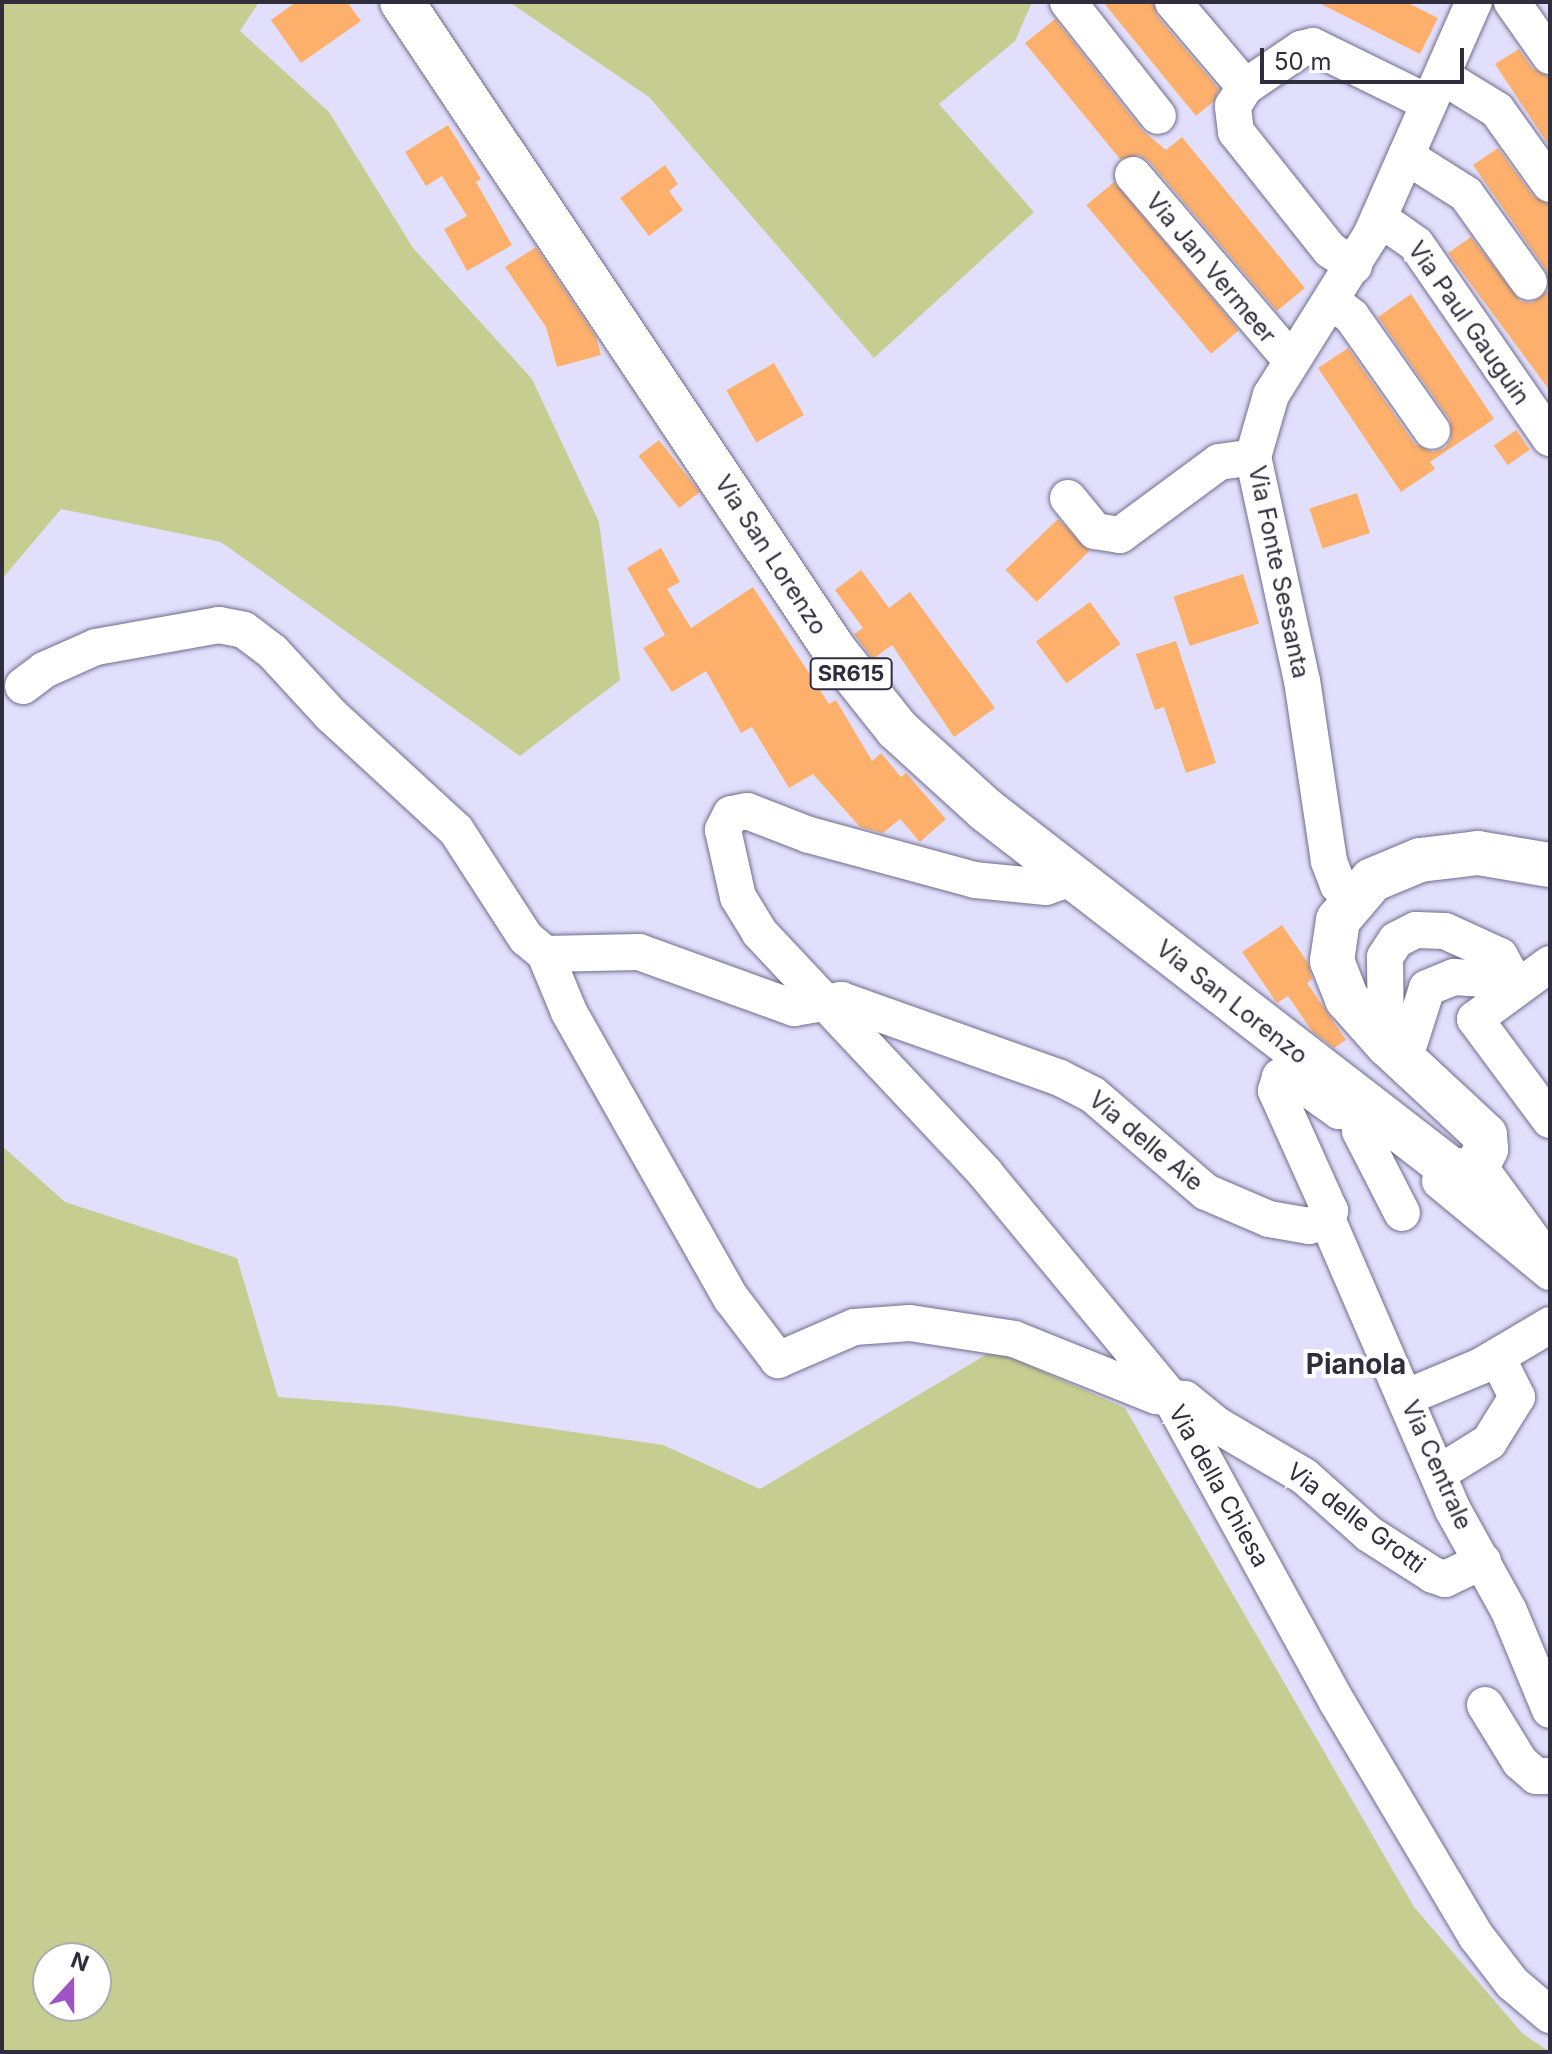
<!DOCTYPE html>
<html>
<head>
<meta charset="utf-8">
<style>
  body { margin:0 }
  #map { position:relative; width:1552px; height:2054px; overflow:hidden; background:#e2dffc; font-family:Inter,sans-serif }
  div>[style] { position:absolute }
  .green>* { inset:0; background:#c6cd90 }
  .building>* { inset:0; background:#fcb06c; transform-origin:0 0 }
  .roads { filter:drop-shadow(0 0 2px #716c8c) drop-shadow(0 0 2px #716c8c) }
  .minor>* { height:36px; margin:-18px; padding:0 18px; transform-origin:18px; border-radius:18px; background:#fff }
  .major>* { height:44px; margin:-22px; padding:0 22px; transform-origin:22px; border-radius:22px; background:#fff }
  span { translate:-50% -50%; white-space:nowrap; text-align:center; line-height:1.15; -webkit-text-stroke:8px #fff; paint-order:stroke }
  .shield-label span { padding:2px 6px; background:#fff; border:2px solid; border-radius:6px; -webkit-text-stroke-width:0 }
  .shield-label { font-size:22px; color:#302e3c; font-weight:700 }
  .street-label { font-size:24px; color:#302e3c }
  .quarter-label { font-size:28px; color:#302e3c; font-weight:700 }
  .frame { position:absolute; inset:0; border:4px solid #302e3c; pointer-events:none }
  .north { position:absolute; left:32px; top:1942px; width:80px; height:80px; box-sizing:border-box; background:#fff; border:2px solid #acabb1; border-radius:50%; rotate:21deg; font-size:22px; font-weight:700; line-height:32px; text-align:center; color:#302e3c }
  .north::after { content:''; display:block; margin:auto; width:28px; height:36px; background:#9f53c5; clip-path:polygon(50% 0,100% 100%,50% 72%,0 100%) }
  .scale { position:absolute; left:1260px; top:48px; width:204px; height:36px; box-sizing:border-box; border:4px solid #302e3c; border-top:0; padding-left:10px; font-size:24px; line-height:28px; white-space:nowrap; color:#302e3c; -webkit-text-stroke:6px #fff; paint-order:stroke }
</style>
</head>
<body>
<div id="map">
  <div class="green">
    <div style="clip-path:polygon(2px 2px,259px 2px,240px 31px,329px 112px,413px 248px,532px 379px,599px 522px,620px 680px,520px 756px,221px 542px,61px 509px,2px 579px)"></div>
    <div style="clip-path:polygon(509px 2px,1032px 2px,1015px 41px,939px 104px,1034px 212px,874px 358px,649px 97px)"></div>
    <div style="clip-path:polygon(evenodd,2px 1146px,65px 1202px,237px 1258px,278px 1397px,394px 1406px,663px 1445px,760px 1489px,994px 1350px,1125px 1408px,1414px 1907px,1523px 2034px,1550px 2052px,2px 2052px,2px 1146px,48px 1958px,96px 1958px,96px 2006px,48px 2006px,48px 1958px)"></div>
  </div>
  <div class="building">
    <div style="clip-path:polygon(296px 2px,347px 2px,361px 21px,301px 63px,271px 20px)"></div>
    <div style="clip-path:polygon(1103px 2px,1153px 2px,1157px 16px,1219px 89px,1214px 101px,1196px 116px)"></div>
    <div style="clip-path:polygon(1317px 2px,1406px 2px,1438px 18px,1420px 54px)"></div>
    <div style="clip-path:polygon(1055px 19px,1142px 130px,1166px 150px,1182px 137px,1305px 288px,1277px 311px,1149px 161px,1139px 155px,1120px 159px,1025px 43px)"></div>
    <div style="clip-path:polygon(1519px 49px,1533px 69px,1550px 77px,1550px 147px,1495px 64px)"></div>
    <div style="clip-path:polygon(448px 125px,481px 179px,476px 182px,512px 245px,467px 271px,444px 229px,467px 216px,442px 176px,426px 186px,405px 152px)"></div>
    <div style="clip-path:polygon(1498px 148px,1533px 196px,1550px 205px,1550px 391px,1448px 253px,1471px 237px,1520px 301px,1532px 303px,1548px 291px,1546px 270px,1473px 165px)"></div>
    <div style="clip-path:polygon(665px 165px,678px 184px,669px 191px,683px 210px,649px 236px,620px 198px)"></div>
    <div style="left:1114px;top:182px;width:194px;height:36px;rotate:50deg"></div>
    <div style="clip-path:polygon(536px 247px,596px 337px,601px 355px,557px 367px,546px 327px,505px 267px)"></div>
    <div style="clip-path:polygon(1411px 294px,1494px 419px,1430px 462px,1435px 469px,1401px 492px,1318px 368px,1348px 348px,1415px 444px,1433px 452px,1445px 448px,1451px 439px,1450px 420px,1378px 317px)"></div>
    <div style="left:774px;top:363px;width:60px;height:55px;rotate:60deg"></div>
    <div style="left:1516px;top:430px;width:24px;height:27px;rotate:55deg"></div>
    <div style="left:659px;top:440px;width:66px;height:26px;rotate:52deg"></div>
    <div style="left:1357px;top:493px;width:42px;height:50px;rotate:72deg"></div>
    <div style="left:1058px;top:519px;width:45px;height:73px;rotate:46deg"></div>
    <div style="clip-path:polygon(661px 548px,680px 582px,667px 589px,691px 628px,753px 587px,829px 704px,836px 700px,872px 761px,881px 753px,901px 777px,906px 773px,946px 819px,920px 842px,900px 819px,883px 833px,860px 827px,813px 774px,789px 788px,752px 727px,741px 733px,706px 671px,672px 692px,643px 648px,665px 635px,627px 568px)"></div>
    <div style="clip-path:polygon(861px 570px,889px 608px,910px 592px,995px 708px,954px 737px,892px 645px,873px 659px,854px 634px,863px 628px,835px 590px)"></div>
    <div style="left:1243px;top:574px;width:52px;height:73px;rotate:72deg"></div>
    <div style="left:1090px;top:602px;width:52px;height:67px;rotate:54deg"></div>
    <div style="clip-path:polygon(1176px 641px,1216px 763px,1186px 773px,1164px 707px,1155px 710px,1136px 654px)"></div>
    <div style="clip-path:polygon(1282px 925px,1308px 963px,1312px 979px,1307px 983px,1346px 1040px,1334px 1048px,1312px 1031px,1288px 996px,1277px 1003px,1242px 952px)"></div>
  </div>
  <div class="roads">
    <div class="minor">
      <div style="left:1068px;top:2px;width:145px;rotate:51.7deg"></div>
      <div style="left:1173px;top:2px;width:111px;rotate:49.7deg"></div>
      <div style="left:1512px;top:2px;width:66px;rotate:54.9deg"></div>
      <div style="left:1442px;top:76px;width:65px;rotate:31.7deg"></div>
      <div style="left:1497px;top:110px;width:91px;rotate:54.4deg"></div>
      <div style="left:1406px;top:156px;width:71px;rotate:32.3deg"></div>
      <div style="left:1466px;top:194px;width:108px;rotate:54.4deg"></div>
      <div style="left:1133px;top:175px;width:243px;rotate:49.5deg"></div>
      <div style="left:1379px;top:218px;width:45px;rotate:35.1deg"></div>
      <div style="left:1416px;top:244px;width:236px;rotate:55.4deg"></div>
      <div style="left:1354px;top:266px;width:29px;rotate:-146deg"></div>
      <div style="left:1330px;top:250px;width:151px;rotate:-128.5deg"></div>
      <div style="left:1236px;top:132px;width:26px;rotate:-97deg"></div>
      <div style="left:1233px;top:106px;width:22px;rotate:-58deg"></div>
      <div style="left:1245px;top:87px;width:68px;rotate:-34.2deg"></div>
      <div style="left:1301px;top:49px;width:12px;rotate:-14deg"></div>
      <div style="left:1313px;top:46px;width:129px;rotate:26.2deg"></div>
      <div style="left:1333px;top:302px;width:24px;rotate:38deg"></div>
      <div style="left:1352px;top:317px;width:139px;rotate:54.9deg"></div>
      <div style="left:1068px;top:498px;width:43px;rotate:50.7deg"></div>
      <div style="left:1095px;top:531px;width:25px;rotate:9deg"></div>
      <div style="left:1120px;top:535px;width:123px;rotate:-36.4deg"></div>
      <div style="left:1219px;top:462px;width:34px;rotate:-8deg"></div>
      <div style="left:23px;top:686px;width:26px;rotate:-37deg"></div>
      <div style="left:44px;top:670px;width:57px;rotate:-23.9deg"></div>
      <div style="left:96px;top:647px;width:125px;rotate:-10.1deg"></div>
      <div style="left:219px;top:625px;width:25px;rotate:11deg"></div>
      <div style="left:244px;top:630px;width:35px;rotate:37deg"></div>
      <div style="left:272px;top:651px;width:88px;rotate:47.3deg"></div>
      <div style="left:332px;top:716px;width:168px;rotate:42.6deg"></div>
      <div style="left:456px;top:830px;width:129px;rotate:57.1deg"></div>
      <div style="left:526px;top:938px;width:25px;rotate:40deg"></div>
      <div style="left:545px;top:954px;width:94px;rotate:-1.2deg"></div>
      <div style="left:639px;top:952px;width:165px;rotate:19.9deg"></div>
      <div style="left:794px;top:1008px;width:48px;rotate:-9.7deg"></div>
      <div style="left:841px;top:1000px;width:232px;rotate:19.6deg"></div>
      <div style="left:1060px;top:1078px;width:36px;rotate:27deg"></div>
      <div style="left:1092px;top:1094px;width:150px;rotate:40.7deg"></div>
      <div style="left:1206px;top:1192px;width:69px;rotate:23.2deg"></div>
      <div style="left:1269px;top:1219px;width:41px;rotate:9.9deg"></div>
      <div style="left:1309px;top:1226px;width:19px;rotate:-21deg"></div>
      <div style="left:1327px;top:1219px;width:9px;rotate:-69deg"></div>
      <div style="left:1330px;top:1211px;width:132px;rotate:-114.2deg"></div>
      <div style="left:1276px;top:1091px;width:15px;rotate:-74deg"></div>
      <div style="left:1280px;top:1077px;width:10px;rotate:-6deg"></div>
      <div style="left:1290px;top:1076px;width:60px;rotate:35.5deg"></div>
      <div style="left:1339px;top:1111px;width:20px;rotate:-3deg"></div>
      <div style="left:1073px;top:878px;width:28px;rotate:162deg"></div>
      <div style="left:1046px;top:887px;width:71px;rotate:-174.4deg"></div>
      <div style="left:975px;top:880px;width:172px;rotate:-164.8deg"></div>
      <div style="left:809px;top:835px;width:66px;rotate:-158.8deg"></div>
      <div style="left:747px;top:811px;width:16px;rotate:169deg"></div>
      <div style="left:731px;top:814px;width:18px;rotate:117deg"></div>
      <div style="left:723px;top:830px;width:69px;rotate:77.4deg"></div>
      <div style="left:738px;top:897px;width:42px;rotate:58.6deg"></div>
      <div style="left:760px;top:933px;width:329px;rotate:46.8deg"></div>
      <div style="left:985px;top:1173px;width:291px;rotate:50.4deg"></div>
      <div style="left:1170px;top:1397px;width:348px;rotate:61.3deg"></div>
      <div style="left:1337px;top:1702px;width:272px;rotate:59.3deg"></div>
      <div style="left:1476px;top:1936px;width:59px;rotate:52.5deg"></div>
      <div style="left:1512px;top:1983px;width:50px;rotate:40.1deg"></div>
      <div style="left:1352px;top:898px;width:19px;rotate:-137deg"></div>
      <div style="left:1338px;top:885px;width:26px;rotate:-111deg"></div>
      <div style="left:1329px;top:861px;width:182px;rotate:-98.5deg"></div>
      <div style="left:1302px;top:681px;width:229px;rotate:-102.3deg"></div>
      <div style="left:1253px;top:457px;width:65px;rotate:-73.8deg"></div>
      <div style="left:1271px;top:395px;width:189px;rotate:-58deg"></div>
      <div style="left:1371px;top:235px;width:255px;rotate:-66.2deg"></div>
      <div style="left:545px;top:954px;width:63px;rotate:67.5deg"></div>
      <div style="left:569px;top:1012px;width:329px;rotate:60.5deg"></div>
      <div style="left:731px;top:1298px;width:78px;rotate:52.8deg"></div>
      <div style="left:778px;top:1360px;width:83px;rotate:-23.5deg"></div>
      <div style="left:854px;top:1327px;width:56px;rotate:-4.1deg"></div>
      <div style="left:910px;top:1323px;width:105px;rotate:8.7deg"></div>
      <div style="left:1014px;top:1339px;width:153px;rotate:21.9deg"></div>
      <div style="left:1156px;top:1396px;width:29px;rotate:6deg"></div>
      <div style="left:1185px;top:1399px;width:41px;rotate:39.1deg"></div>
      <div style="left:1217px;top:1425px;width:101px;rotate:30.4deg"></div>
      <div style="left:1304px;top:1476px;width:87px;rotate:41.7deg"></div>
      <div style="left:1369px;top:1534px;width:76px;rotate:32.6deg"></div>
      <div style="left:1433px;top:1575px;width:13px;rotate:18deg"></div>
      <div style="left:1445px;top:1579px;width:42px;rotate:-25.3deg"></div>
      <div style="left:1550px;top:964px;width:93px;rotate:143.7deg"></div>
      <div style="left:1475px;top:1019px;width:126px;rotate:53.4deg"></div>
      <div style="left:1386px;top:1043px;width:86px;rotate:-90.7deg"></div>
      <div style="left:1385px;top:957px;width:20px;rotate:-57deg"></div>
      <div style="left:1396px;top:940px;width:22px;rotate:-27deg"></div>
      <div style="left:1416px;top:930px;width:29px;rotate:2deg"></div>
      <div style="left:1445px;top:931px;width:60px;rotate:24.4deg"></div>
      <div style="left:1500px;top:956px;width:15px;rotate:62deg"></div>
      <div style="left:1507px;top:969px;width:13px;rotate:122deg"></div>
      <div style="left:1500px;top:980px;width:46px;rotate:-176.3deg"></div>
      <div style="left:1454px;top:977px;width:29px;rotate:158deg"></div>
      <div style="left:1427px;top:988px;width:76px;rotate:107.7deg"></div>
      <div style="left:1364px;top:1103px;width:14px;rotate:115deg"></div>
      <div style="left:1358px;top:1116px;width:15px;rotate:82deg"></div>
      <div style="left:1360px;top:1131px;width:92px;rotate:62.9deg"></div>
      <div style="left:1478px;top:1165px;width:107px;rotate:53.8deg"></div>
      <div style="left:1440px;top:1181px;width:143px;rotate:39.6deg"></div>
      <div style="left:1327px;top:1219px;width:317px;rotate:66.6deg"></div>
      <div style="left:1453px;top:1510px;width:115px;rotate:61deg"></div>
      <div style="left:1509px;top:1611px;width:107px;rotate:67.5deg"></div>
      <div style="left:1407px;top:1397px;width:80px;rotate:-22.7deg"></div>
      <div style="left:1481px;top:1366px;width:80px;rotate:-30.7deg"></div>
      <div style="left:1439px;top:1473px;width:59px;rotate:-31.8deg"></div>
      <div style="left:1489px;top:1442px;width:53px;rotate:-58.1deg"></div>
      <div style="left:1517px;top:1397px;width:45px;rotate:-116.6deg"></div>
      <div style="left:1485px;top:1705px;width:67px;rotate:58.4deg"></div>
      <div style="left:1520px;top:1762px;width:21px;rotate:41deg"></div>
      <div style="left:1536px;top:1776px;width:14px"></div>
    </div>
    <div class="major">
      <div style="left:402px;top:2px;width:780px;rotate:56.29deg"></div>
      <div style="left:835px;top:651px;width:100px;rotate:51.5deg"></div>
      <div style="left:897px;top:729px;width:120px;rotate:42.3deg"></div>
      <div style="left:986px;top:810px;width:587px;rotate:37.73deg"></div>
      <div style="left:1450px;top:1169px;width:16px;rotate:7deg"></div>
      <div style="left:1466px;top:1171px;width:13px;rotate:-27deg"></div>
      <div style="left:1478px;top:1165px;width:18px;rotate:-63deg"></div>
      <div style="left:1486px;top:1149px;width:14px;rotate:-94deg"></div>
      <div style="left:1485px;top:1135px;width:132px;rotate:-137.1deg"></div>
      <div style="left:1388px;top:1045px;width:62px;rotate:-131.7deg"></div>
      <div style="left:1347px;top:999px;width:41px;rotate:-111.5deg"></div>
      <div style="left:1332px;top:961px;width:41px;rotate:-81.7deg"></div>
      <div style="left:1338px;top:920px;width:52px;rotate:-49.6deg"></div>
      <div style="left:1372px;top:880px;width:52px;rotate:-22.6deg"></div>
      <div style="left:1420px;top:860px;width:58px;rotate:-6.9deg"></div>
      <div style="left:1478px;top:853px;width:73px;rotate:9.5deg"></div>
    </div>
  </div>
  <div class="shield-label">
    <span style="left:851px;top:674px">SR615</span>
  </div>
  <div class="street-label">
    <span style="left:1211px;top:268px;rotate:50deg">Via Jan Vermeer</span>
    <span style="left:1469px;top:323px;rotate:55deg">Via Paul Gauguin</span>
    <span style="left:771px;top:555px;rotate:57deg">Via San Lorenzo</span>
    <span style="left:1279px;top:572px;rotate:78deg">Via Fonte Sessanta</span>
    <span style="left:1232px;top:1002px;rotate:38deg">Via San Lorenzo</span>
    <span style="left:1146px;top:1141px;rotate:40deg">Via delle Aie</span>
    <span style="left:1437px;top:1465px;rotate:66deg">Via Centrale</span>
    <span style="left:1219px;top:1486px;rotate:61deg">Via della Chiesa</span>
    <span style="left:1356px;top:1518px;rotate:37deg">Via delle Grotti</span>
  </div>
  <div class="quarter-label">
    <span style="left:1356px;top:1364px">Pianola</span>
  </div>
  <div class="frame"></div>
  <div class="north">N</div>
  <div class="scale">50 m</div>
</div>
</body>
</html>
